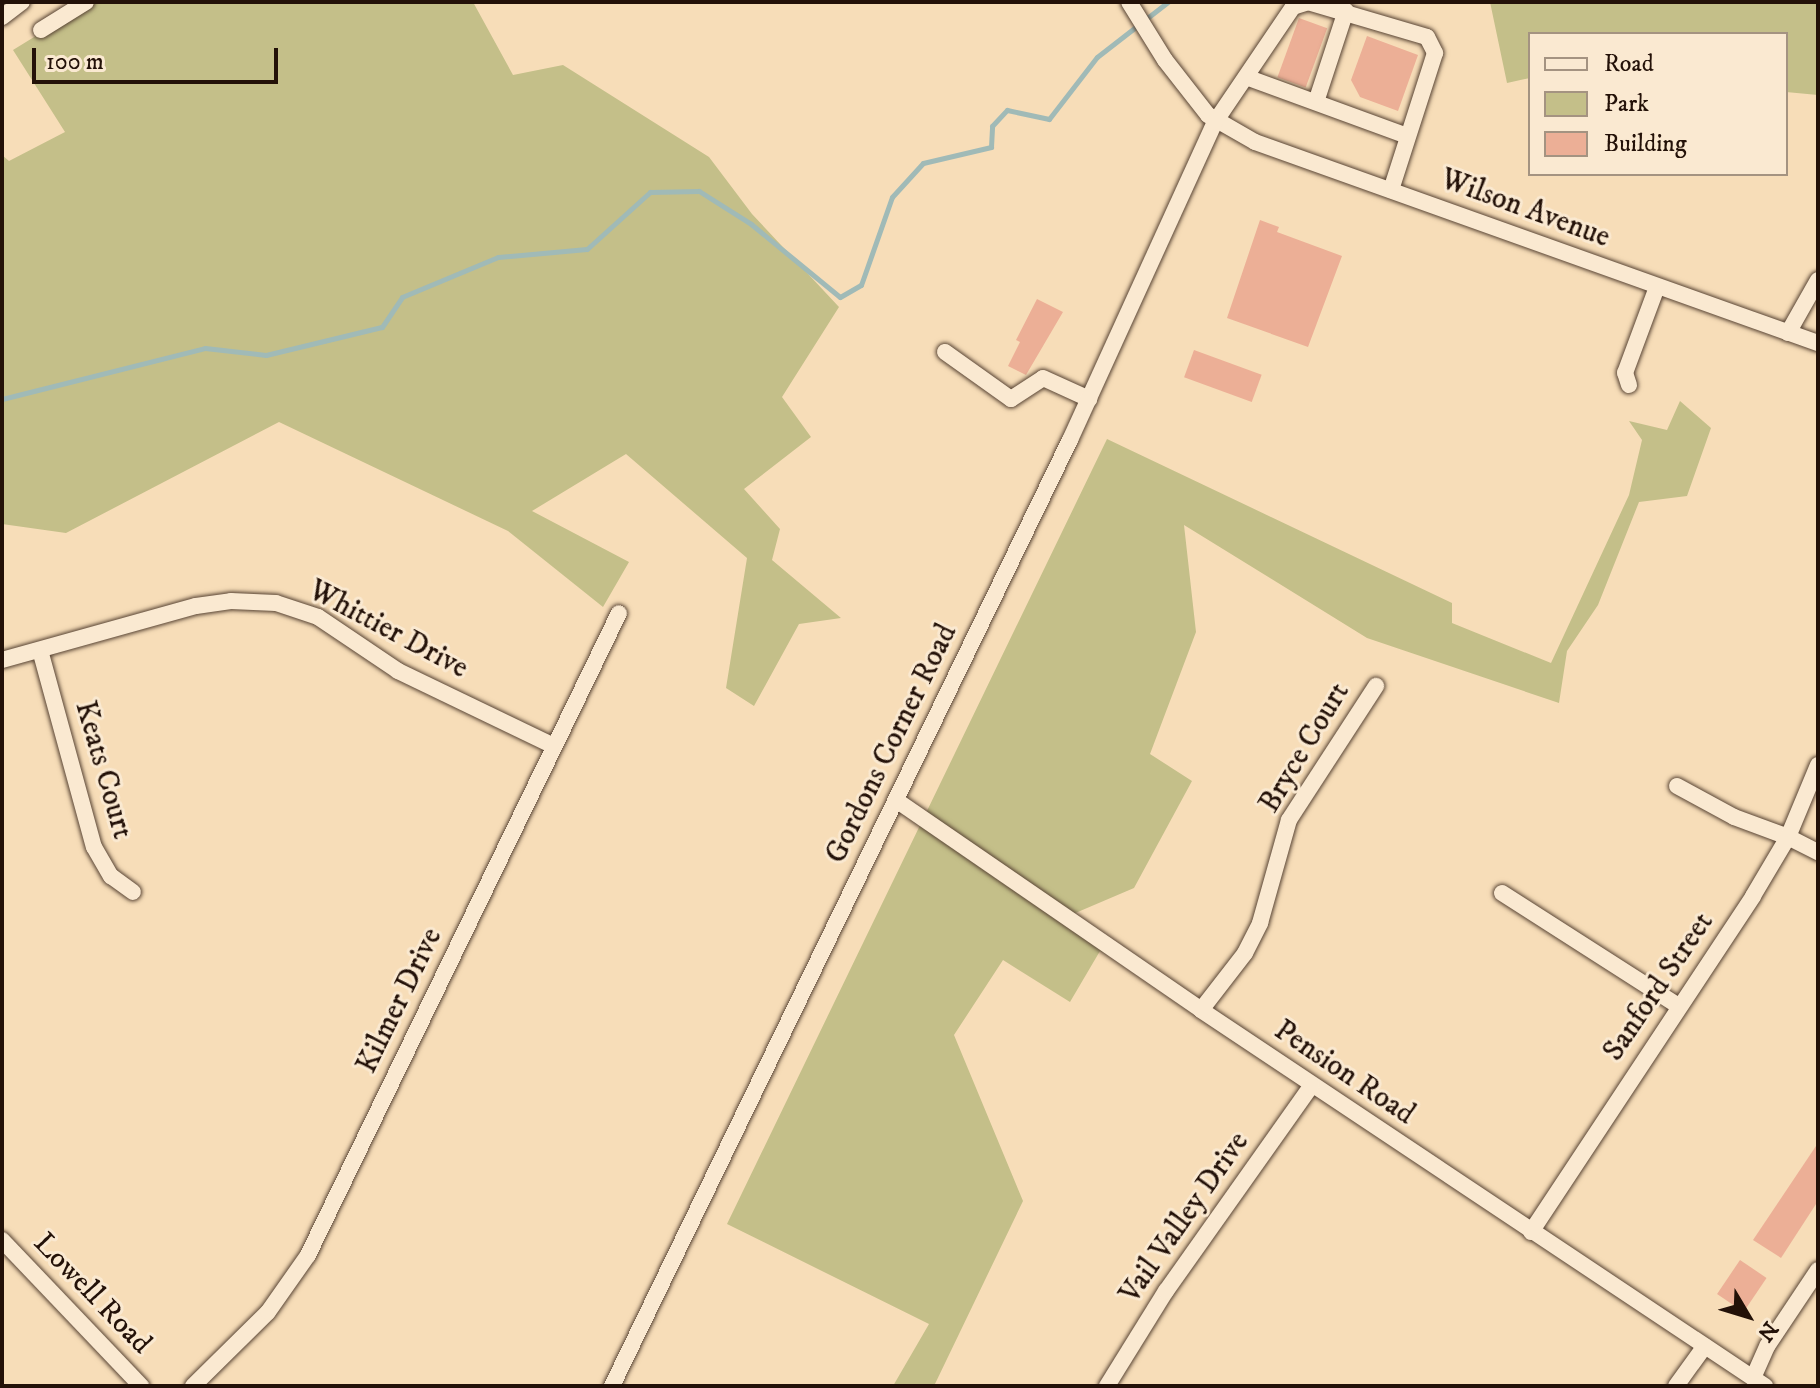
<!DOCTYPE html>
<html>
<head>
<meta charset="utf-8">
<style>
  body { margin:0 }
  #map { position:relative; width:1820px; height:1388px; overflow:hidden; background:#f7ddb8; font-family:"IM FELL DW Pica",serif }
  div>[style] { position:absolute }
  .green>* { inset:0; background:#c4bf89 }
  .stream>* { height:5px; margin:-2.5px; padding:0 2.5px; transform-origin:2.5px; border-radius:2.5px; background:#a0bab7 }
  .building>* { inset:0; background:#ecaf96; transform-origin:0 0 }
  .roads { filter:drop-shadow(0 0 2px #584434) drop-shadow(0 0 2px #584434) }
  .minor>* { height:16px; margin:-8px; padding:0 8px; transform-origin:8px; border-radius:8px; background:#fae9d1 }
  span { translate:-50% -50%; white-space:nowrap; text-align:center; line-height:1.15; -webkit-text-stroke:6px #fae9d1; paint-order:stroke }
  .street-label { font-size:30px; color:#231108 }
  .frame { position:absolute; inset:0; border:4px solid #231108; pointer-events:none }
  .legend { position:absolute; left:1528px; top:32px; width:260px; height:144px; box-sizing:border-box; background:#fae9d1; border:2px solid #a49381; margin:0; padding:10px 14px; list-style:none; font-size:24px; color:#231108 }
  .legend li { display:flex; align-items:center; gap:16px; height:40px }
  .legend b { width:40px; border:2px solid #a49381 }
  .north { position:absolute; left:1708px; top:1276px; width:80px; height:80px; -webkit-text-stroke:6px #fae9d1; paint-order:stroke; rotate:128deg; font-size:22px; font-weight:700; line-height:32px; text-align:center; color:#231108 }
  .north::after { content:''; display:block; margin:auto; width:28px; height:36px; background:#231108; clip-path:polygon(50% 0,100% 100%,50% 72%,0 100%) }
  .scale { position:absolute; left:32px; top:48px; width:246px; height:36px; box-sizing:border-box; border:4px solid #231108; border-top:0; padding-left:10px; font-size:24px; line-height:28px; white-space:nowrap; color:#231108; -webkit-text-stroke:6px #fae9d1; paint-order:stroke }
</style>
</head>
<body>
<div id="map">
  <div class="green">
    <div style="clip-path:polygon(91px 2px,473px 2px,513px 75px,563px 65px,709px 157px,752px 214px,839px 307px,782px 397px,811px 437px,744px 489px,780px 529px,772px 560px,841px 618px,799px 624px,754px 706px,726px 688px,747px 558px,626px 454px,532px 511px,629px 562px,603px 607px,508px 531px,279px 422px,66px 533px,2px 524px,2px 155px,9px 161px,65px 132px,13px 50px)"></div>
    <div style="clip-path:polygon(1490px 2px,1818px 2px,1818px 95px,1786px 92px,1786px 34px,1530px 34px,1530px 78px,1507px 83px)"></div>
    <div style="clip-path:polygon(1680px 401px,1711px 428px,1687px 496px,1639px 502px,1598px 605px,1567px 651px,1559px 703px,1367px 638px,1184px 525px,1196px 632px,1150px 754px,1192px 781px,1134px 888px,1066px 917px,1123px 962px,1100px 951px,1070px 1002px,1003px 960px,954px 1035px,1023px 1201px,934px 1386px,893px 1386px,929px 1324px,727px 1224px,1107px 439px,1452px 603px,1452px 623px,1551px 663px,1629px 495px,1642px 440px,1629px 421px,1667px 430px)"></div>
  </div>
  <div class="stream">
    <div style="left:2px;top:399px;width:209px;rotate:-14.1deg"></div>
    <div style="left:205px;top:348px;width:61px;rotate:6.5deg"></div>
    <div style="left:266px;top:355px;width:119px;rotate:-13.6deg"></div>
    <div style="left:382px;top:327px;width:36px;rotate:-56deg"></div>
    <div style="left:402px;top:297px;width:104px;rotate:-22.6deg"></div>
    <div style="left:498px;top:257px;width:89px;rotate:-5.1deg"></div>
    <div style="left:587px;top:249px;width:85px;rotate:-42.1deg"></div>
    <div style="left:650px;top:192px;width:49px;rotate:-1.2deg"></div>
    <div style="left:699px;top:191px;width:62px;rotate:32.4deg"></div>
    <div style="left:751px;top:224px;width:115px;rotate:39.4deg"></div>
    <div style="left:840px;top:297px;width:24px;rotate:-30deg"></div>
    <div style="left:861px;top:285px;width:93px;rotate:-70.6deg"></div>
    <div style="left:892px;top:197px;width:46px;rotate:-47.6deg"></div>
    <div style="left:923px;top:163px;width:70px;rotate:-13.2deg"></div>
    <div style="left:991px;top:147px;width:21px;rotate:-87deg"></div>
    <div style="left:992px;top:126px;width:22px;rotate:-47deg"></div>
    <div style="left:1007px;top:110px;width:43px;rotate:12.1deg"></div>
    <div style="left:1049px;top:119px;width:78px;rotate:-52.3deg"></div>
    <div style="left:1097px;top:57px;width:90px;rotate:-37.8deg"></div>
  </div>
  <div class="building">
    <div style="left:1299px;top:18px;width:30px;height:63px;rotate:20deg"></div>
    <div style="clip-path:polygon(1367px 36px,1418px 55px,1398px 111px,1360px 97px,1351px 80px)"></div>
    <div style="clip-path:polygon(1260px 220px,1279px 227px,1277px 232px,1342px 256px,1308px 347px,1227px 318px)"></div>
    <div style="clip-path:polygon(1037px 299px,1063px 312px,1026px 375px,1008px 366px,1020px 342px,1016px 340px)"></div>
    <div style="left:1194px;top:350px;width:72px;height:29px;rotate:20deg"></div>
    <div style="clip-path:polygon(1818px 1143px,1818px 1201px,1781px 1258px,1753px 1240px)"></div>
    <div style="left:1740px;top:1260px;width:32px;height:41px;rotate:34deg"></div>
  </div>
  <div class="roads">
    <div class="minor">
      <div style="left:1129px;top:2px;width:68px;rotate:58.2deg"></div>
      <div style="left:1165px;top:60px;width:70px;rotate:52deg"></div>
      <div style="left:1208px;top:115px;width:54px;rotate:29.9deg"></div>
      <div style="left:1255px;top:142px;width:598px;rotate:19.65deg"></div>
      <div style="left:2px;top:17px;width:25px;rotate:-37deg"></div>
      <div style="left:41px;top:30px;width:53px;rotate:-31.9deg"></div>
      <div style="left:1246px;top:77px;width:171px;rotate:20.1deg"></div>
      <div style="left:1316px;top:102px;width:96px;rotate:-71.8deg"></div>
      <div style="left:1788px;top:333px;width:61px;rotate:-60.5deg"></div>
      <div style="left:945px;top:352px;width:81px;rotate:35.5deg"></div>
      <div style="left:1011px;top:399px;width:38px;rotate:-33deg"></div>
      <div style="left:1043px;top:378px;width:51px;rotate:24.5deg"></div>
      <div style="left:1629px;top:385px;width:13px;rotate:-108deg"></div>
      <div style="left:1625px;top:373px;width:92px;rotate:-69.6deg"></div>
      <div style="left:40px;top:650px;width:204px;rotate:74.7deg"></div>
      <div style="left:94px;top:847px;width:34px;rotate:60deg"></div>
      <div style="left:111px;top:876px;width:27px;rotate:36deg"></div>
      <div style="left:2px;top:660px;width:201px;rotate:-15.6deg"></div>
      <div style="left:196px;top:606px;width:35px;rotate:-8deg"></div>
      <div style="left:231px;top:601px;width:45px;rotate:2.5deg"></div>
      <div style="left:276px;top:603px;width:44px;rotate:18.4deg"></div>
      <div style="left:318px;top:617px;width:97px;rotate:34deg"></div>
      <div style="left:398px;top:671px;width:173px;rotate:25.7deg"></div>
      <div style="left:1677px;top:786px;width:65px;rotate:28.5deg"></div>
      <div style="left:1734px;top:817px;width:58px;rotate:20.3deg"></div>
      <div style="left:1788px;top:837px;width:34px;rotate:27deg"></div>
      <div style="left:896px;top:800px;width:370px;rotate:34.5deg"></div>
      <div style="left:1201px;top:1010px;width:678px;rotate:33.69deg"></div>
      <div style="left:1502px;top:893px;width:210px;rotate:32.6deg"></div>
      <div style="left:1201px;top:1010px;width:72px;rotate:-52.3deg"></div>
      <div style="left:1245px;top:953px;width:34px;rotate:-63deg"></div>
      <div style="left:1260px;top:923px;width:107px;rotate:-74.3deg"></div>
      <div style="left:1289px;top:820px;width:160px;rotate:-57deg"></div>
      <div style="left:1531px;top:1232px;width:403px;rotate:-56.5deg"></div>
      <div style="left:1753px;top:896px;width:69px;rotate:-59.3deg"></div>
      <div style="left:1788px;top:837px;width:78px;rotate:-67.4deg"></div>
      <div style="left:2px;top:1240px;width:202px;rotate:46.4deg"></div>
      <div style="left:1753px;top:1378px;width:36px;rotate:-66deg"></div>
      <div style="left:1768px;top:1345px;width:90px;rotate:-56.3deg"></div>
      <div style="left:193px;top:1386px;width:105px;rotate:-44.6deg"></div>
      <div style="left:268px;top:1312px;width:70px;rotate:-54.9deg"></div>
      <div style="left:308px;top:1255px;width:713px;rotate:-64.15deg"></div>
      <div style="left:612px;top:1386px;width:1051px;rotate:-64.17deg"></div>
      <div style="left:1070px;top:440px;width:349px;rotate:-65.5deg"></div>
      <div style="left:1215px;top:122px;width:139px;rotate:-55.9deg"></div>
      <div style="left:1293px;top:7px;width:16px;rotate:-18deg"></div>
      <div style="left:1308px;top:2px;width:124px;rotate:16.4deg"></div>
      <div style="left:1427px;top:37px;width:18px;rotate:63deg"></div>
      <div style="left:1435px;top:53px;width:144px;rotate:107.8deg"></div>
      <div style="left:1107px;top:1386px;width:112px;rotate:-58.2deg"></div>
      <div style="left:1166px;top:1291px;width:252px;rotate:-54.7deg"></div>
      <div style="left:1676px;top:1386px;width:49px;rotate:-54.1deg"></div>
    </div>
  </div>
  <div class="street-label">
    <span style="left:1525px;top:209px;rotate:20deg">Wilson Avenue</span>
    <span style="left:388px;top:630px;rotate:28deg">Whittier Drive</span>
    <span style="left:892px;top:744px;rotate:-64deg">Gordons Corner Road</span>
    <span style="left:1305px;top:748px;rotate:-59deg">Bryce Court</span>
    <span style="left:103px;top:770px;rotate:74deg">Keats Court</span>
    <span style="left:1659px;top:987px;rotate:-56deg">Sanford Street</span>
    <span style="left:400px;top:1001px;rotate:-64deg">Kilmer Drive</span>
    <span style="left:1344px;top:1073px;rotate:34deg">Pension Road</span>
    <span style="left:1185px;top:1218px;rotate:-55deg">Vail Valley Drive</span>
    <span style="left:92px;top:1294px;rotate:46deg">Lowell Road</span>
  </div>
  <div class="frame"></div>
  <ul class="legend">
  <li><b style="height:10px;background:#fae9d1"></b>Road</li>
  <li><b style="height:22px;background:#c4bf89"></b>Park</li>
  <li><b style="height:22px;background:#ecaf96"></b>Building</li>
  </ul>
  <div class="north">N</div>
  <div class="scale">100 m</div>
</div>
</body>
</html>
